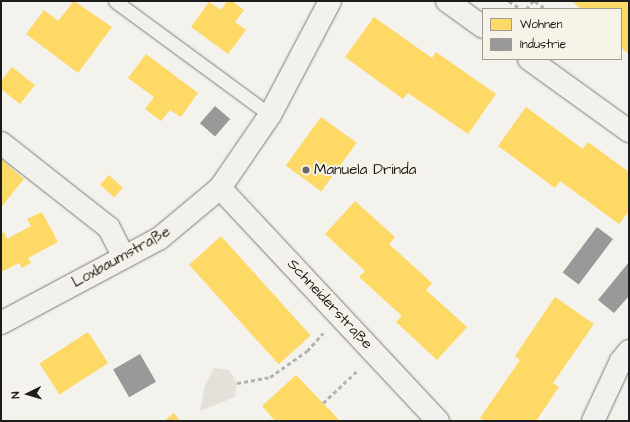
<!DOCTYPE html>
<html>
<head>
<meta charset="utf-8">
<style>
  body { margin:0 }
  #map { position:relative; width:630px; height:422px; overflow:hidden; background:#f4f2ec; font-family:"Architects Daughter",sans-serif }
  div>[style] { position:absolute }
  .green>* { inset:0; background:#e4e1da }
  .homes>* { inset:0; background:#ffd966; transform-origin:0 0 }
  .industry>* { inset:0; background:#999; transform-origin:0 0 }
  .path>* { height:2.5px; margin-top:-1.25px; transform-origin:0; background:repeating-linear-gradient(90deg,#b4b3b0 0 4px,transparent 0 7px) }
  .roads { filter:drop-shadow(0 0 1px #7d7c7a) drop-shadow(0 0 1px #7d7c7a) }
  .lane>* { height:13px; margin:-6.5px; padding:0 6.5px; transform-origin:6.5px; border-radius:6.5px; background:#f2f1ed }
  .street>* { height:22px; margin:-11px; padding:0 11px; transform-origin:11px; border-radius:11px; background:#f2f1ed }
  .dots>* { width:11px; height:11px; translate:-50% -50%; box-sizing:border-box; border:2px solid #f7f3e8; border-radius:50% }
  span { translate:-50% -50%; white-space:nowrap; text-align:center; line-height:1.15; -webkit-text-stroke:4px #f7f3e8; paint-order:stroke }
  .poi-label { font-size:15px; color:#1c1c1c }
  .left { translate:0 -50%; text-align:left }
  .street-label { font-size:15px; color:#1c1c1c }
  .frame { position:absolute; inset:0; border:2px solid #1c1c1c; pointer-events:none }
  .legend { position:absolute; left:482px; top:8px; width:140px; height:52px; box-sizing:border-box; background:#f7f3e8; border:1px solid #9f9d96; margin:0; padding:5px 7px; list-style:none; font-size:12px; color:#1c1c1c }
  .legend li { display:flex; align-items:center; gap:8px; height:20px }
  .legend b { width:20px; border:1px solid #9f9d96 }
  .north { position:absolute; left:8px; top:374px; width:40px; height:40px; -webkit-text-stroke:3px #f7f3e8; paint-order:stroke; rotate:265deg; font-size:11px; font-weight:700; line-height:16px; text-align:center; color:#1c1c1c }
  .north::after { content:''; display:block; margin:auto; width:14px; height:18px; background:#1c1c1c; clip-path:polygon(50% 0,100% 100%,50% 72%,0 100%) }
</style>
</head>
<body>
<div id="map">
  <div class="green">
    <div style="clip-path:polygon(214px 368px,229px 370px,237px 383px,235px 397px,200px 411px,205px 385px)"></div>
  </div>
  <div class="homes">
    <div style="clip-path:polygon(74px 1px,112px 27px,78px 73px,26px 34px,44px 10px,58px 21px)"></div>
    <div style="clip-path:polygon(227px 1px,232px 1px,244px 10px,235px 22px,246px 30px,228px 54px,191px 27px,209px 2px,221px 10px)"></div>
    <div style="clip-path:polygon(572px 1px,629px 1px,629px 55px,621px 47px,621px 9px,581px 9px)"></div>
    <div style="clip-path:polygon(374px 17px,432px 58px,436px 52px,496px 94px,468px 134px,408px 93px,403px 99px,345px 57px)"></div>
    <div style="clip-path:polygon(146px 54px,198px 93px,181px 117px,170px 110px,161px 121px,145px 109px,154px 97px,128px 78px)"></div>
    <div style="clip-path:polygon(12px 67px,35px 85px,20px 104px,1px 89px,1px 81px)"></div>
    <div style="clip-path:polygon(526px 107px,583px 149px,588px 142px,629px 172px,629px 211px,619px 224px,560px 181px,555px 188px,498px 146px)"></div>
    <div style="left:321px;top:117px;width:44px;height:60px;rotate:36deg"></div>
    <div style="clip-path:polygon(1px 159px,24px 179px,1px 207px)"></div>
    <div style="left:109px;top:175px;width:19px;height:13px;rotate:43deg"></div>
    <div style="clip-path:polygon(355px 201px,395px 237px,389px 244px,432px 283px,426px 290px,467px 327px,437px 360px,396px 322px,402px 316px,359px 277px,365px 271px,325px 234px)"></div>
    <div style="clip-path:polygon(42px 212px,58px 242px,28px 258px,31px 263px,22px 268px,19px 263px,1px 272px,1px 234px,4px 232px,7px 239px,31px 226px,27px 219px)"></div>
    <div style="left:221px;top:236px;width:134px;height:43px;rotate:48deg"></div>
    <div style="clip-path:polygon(555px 297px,594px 324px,553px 383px,559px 387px,536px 421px,485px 421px,480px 418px,520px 360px,515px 356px)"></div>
    <div style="left:88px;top:332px;width:37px;height:58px;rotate:57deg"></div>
    <div style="clip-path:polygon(296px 375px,323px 403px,340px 421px,275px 421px,262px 406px)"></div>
    <div style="clip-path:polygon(174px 413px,180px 421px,164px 421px)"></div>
  </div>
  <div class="industry">
    <div style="left:215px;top:106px;width:20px;height:23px;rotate:41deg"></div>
    <div style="left:597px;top:227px;width:20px;height:57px;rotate:37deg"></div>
    <div style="clip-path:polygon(629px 262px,629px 296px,614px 313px,598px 300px)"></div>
    <div style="left:140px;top:354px;width:32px;height:31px;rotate:60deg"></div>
  </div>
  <div class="path">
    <div style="left:509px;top:1px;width:14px;rotate:34deg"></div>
    <div style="left:535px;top:1px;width:14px;rotate:36deg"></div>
    <div style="left:526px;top:9px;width:11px;rotate:-49deg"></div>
    <div style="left:237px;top:383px;width:34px;rotate:-10deg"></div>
    <div style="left:270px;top:377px;width:45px;rotate:-35.1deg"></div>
    <div style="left:307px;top:351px;width:24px;rotate:-48deg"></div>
    <div style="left:323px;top:403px;width:48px;rotate:-43.3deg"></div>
  </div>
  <div class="roads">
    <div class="lane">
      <div style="left:115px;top:1px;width:192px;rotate:36.3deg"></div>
    </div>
    <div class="street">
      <div style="left:447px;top:1px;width:44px;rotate:35.8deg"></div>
      <div style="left:529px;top:59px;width:123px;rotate:35.8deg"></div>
      <div style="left:1px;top:143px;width:137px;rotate:38.2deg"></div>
      <div style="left:109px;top:228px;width:33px;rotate:63deg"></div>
      <div style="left:220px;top:188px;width:319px;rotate:46.9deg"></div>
      <div style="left:1px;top:323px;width:180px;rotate:-28.1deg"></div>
      <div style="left:160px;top:238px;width:78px;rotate:-39.8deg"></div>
      <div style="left:220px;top:188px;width:88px;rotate:-55.6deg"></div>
      <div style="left:270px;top:115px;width:129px;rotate:-62.2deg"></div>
      <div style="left:593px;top:421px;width:66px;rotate:-65deg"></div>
      <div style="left:621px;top:361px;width:13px;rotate:-51deg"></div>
    </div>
  </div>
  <div class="dots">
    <div style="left:306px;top:170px;background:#686765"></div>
  </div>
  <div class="poi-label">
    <span class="left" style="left:314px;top:170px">Manuela Drinda</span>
  </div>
  <div class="street-label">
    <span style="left:121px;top:257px;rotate:-29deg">Loxbaumstraße</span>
    <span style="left:330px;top:304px;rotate:47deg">Schneiderstraße</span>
  </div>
  <div class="frame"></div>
  <ul class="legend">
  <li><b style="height:11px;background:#ffd966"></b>Wohnen</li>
  <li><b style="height:11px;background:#999"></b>Industrie</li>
  </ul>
  <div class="north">N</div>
</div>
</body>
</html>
